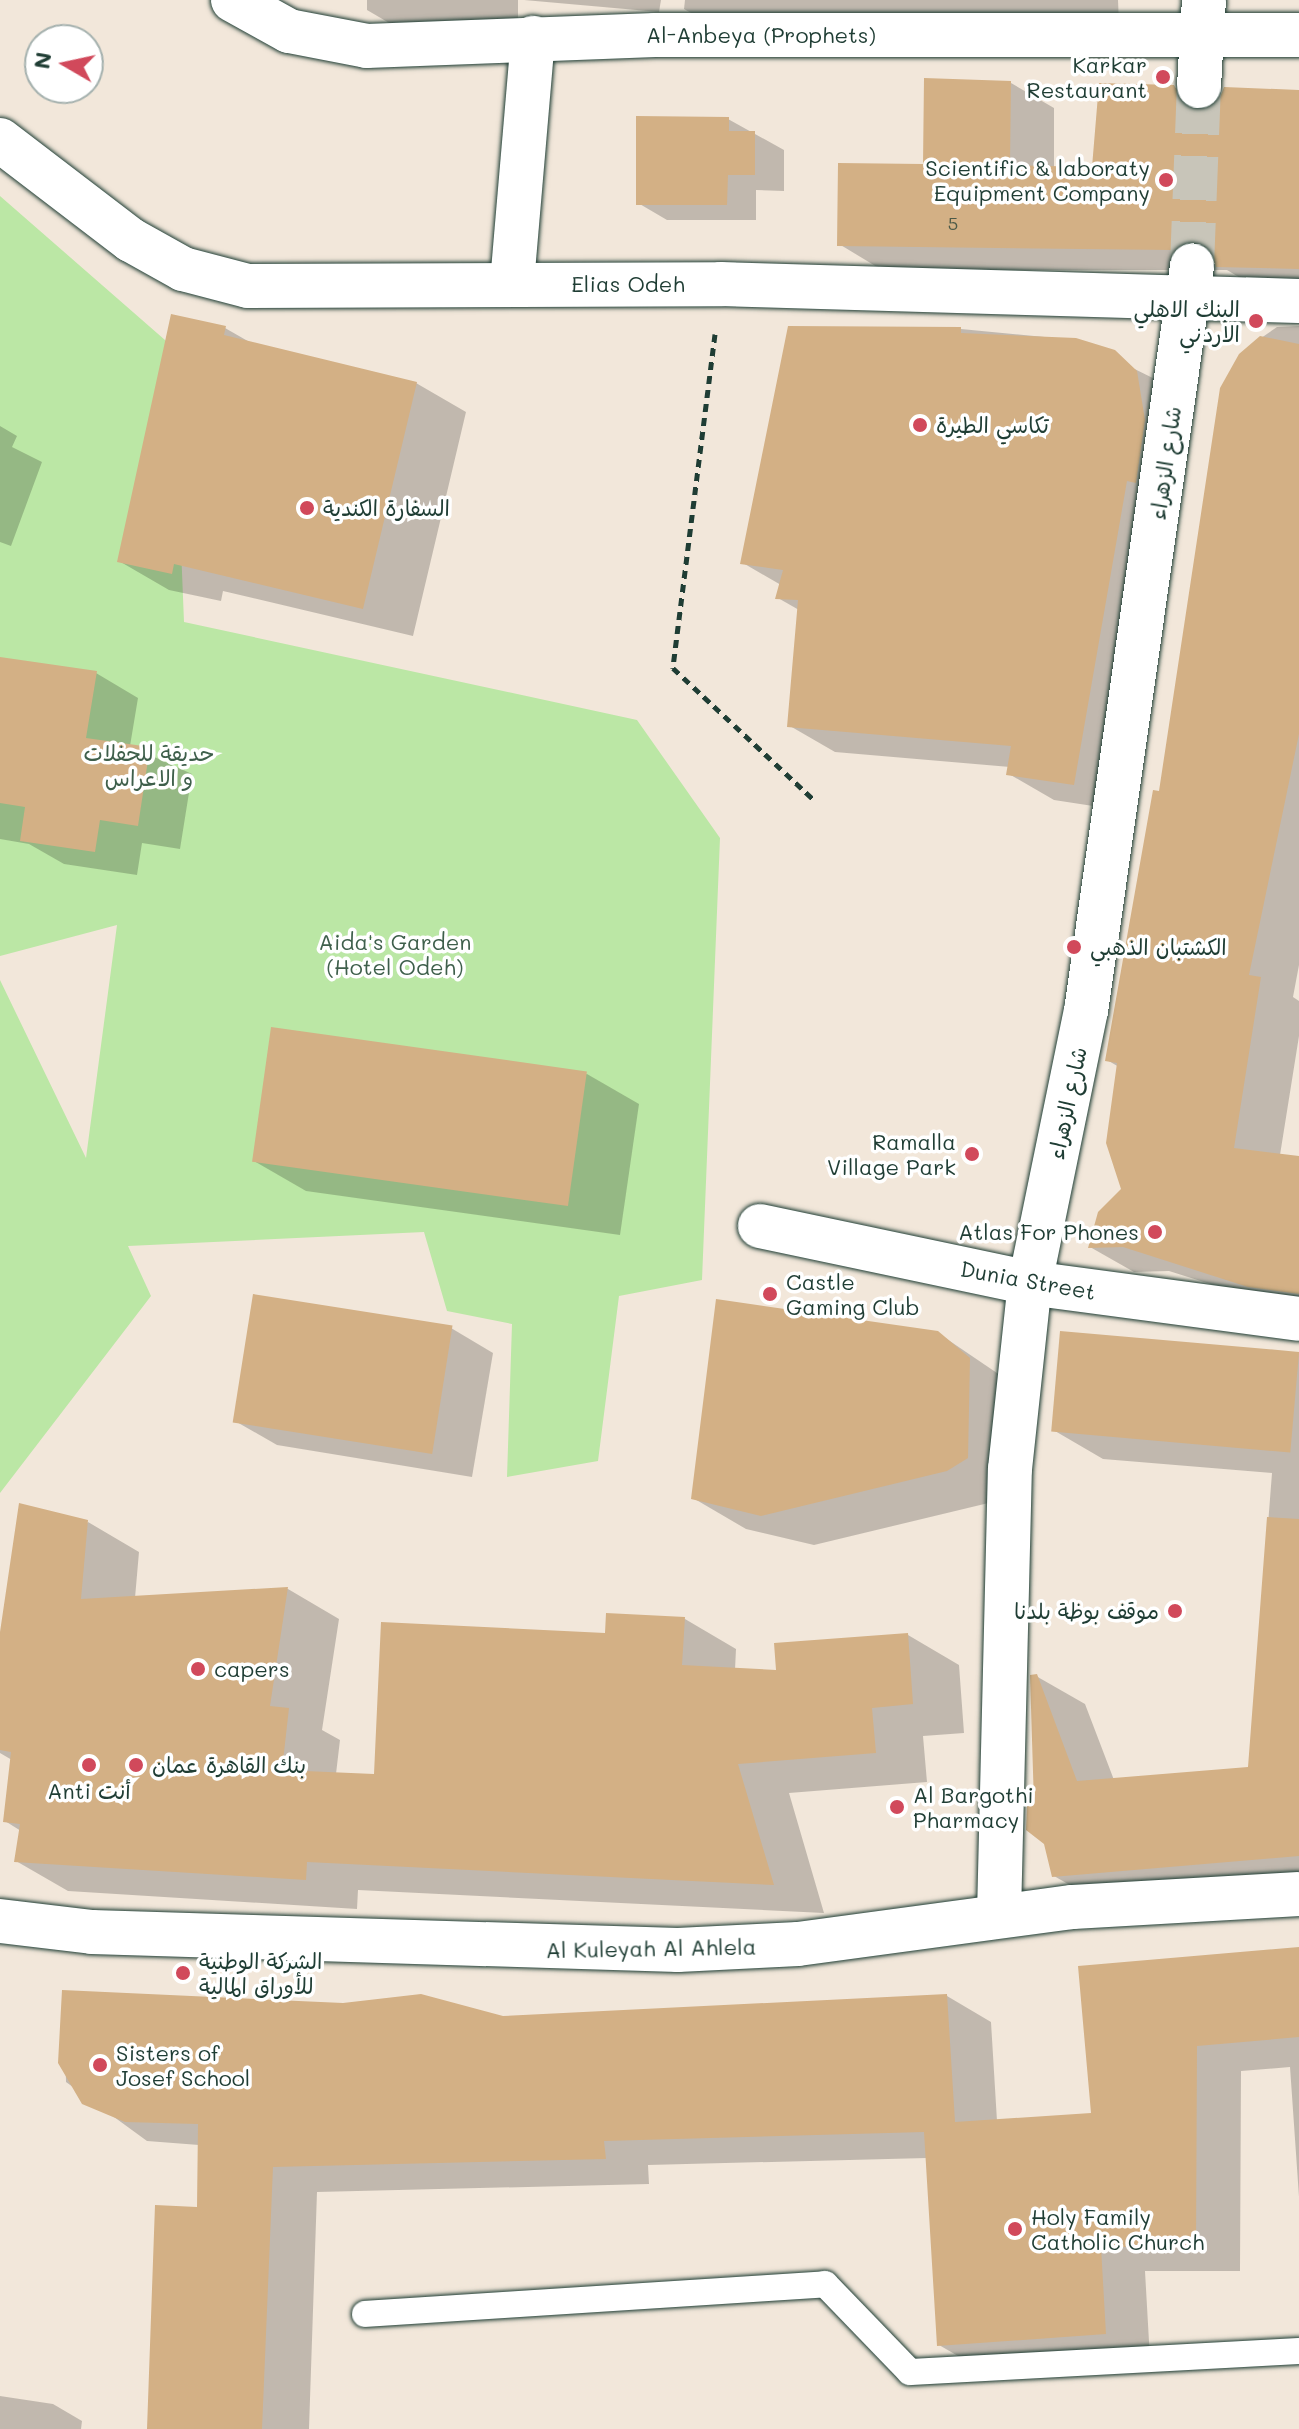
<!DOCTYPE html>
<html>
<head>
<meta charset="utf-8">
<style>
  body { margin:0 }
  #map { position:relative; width:1299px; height:2429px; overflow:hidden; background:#f2e7da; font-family:Mali,"Playpen Sans Arabic",sans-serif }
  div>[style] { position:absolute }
  .green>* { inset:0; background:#bbe7a5 }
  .shadow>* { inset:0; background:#0003 }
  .building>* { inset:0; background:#d3b085; transform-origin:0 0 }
  .street-tunnel>* { height:44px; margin-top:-22px; transform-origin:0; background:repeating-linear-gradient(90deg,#c8c5b9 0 44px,transparent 0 66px) }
  .path>* { height:5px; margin-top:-2.5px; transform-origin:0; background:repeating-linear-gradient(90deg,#1f3d34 0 8px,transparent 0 14px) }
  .roads { filter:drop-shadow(0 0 2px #1f3d34) drop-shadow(0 0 2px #1f3d34) }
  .lane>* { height:26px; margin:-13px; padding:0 13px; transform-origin:13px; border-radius:13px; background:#fff }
  .street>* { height:44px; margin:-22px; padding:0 22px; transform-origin:22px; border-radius:22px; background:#fff }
  .dots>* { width:22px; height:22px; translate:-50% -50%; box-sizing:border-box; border:4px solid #fff; border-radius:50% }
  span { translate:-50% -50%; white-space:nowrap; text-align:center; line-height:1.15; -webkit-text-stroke:7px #fff; paint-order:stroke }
  .number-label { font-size:18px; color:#4c5a48 }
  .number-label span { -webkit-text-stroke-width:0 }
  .street-label { font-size:22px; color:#1f3d34 }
  .poi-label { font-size:22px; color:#1f3d34 }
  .right { translate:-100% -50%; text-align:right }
  .left { translate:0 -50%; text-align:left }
  .park-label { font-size:22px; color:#3e5f4b }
  .north { position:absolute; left:24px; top:24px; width:80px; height:80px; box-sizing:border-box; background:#fff; border:2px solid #a5b1ae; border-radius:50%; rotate:279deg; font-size:22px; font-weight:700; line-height:32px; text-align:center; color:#1f3d34 }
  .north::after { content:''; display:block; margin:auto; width:28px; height:36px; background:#d1495b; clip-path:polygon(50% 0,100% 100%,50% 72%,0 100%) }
</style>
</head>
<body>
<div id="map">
  <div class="green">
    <div style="clip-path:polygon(0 196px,173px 347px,184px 622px,637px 720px,720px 838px,702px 1280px,619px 1296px,598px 1461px,507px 1477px,512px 1324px,447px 1311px,424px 1232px,128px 1246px,151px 1296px,0 1493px,0 980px,86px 1158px,117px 925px,0 956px)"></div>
  </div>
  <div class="shadow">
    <div style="clip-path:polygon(367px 0,518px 0,518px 32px,408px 34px,367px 10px)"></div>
    <div style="clip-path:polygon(524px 0,661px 0,659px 12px)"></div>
    <div style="clip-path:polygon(685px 0,1118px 0,1119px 24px,725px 32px,684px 9px)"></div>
    <div style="clip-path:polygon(1011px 83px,1054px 108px,1054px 168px,1093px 169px,1174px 87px,1209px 108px,1299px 92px,1299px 292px,1262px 291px,1227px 270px,882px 270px,839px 244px)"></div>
    <div style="clip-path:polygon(728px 119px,784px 150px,784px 191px,756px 190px,756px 220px,667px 220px,638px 203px)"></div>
    <div style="clip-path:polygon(1299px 326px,1299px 965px,1293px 997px,1299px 1001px,1299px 1036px,1280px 1155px,1299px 1158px,1299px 1312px,1169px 1271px,1134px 1272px,1090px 1247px,1124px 1189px,1119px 1067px,1107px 1060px,1251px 345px,1277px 327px)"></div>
    <div style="clip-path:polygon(225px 328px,253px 344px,416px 383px,466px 412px,413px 636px,223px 591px,221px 601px,169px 590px,119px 561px)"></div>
    <div style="clip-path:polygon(961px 329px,1076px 340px,1175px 389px,1190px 447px,1143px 657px,1119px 810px,1054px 800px,1009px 774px,1010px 767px,835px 752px,790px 726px,799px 610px,778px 598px,781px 585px,743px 563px)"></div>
    <div style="clip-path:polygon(0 426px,17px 436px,12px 447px,42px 462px,11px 546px,0 542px)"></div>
    <div style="clip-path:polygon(96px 673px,138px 698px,130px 746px,192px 774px,180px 849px,142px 843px,137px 875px,64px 864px,29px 844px,0 839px,0 677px)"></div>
    <div style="clip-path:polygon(587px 1074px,639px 1104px,620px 1235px,306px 1191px,254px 1161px)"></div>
    <div style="clip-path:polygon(451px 1328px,493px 1353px,472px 1477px,277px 1445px,235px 1421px)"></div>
    <div style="clip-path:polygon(938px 1333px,1022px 1390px,1001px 1500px,814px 1545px,746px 1529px,693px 1498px)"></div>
    <div style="clip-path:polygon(1299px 1353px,1299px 1887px,1103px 1904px,1054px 1876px,1036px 1805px,1036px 1676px,1085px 1704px,1114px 1780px,1249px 1769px,1272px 1473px,1103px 1459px,1055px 1431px)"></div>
    <div style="clip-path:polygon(88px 1522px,139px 1552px,135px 1598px,288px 1589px,339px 1619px,322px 1730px,340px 1740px,336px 1774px,376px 1777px,607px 1635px,685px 1619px,736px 1649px,735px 1670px,778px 1672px,908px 1635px,959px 1665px,964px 1733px,923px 1736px,927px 1782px,789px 1793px,824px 1913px,358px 1890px,357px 1909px,68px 1891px,16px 1861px,21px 1831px,5px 1821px,12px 1760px,0 1753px,0 1646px)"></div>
    <div style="clip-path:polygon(1299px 1949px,1299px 2197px,1290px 2067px,1241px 2071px,1240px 2271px,1145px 2271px,1150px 2359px,984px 2371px,939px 2345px,927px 2158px,648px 2165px,649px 2184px,317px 2192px,309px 2429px,149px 2429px,199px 2209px,199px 2145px,147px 2141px,66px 2082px,64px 1992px,503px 2019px,947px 1996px,991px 2022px,997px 2121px,1093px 2115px)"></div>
    <div style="clip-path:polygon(0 2396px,53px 2404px,82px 2421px,81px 2429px,0 2429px)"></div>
  </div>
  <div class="building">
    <div style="clip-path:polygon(924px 78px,1011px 81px,1010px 165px,1092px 167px,1099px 83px,1174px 85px,1185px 106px,1198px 111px,1219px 100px,1224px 87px,1299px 90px,1299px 269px,1216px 267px,1208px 247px,1195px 241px,1173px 250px,837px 246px,838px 163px,923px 164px)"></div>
    <div style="clip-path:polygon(636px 116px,729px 117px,729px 131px,755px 131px,755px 175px,728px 175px,727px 205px,636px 205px)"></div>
    <div style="clip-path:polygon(171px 314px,226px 326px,224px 335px,417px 382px,363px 609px,174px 564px,172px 574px,117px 562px)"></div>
    <div style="clip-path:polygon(788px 326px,961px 327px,961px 333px,1076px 338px,1115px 350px,1137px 371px,1145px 420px,1136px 483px,1127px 481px,1074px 785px,1006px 775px,1011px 746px,787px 727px,798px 600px,775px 599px,783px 570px,740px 564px)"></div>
    <div style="clip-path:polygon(1260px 336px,1299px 344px,1299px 734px,1249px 975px,1261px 977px,1234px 1148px,1299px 1156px,1299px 1294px,1248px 1287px,1123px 1247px,1088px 1248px,1098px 1212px,1121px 1189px,1106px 1143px,1117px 1063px,1105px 1061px,1153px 790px,1159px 791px,1220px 388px,1239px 354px)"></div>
    <div style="clip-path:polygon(0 657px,97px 671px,86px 738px,150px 747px,138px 826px,100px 820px,95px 852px,20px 841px,25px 807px,0 803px)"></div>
    <div style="left:271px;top:1027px;width:319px;height:136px;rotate:8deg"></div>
    <div style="left:253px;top:1294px;width:202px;height:130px;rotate:9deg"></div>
    <div style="clip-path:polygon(716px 1299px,938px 1331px,970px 1358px,968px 1458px,947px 1471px,761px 1516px,691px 1499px)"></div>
    <div style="left:1060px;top:1331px;width:240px;height:101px;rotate:5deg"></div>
    <div style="clip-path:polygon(19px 1503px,88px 1520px,81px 1599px,288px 1587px,270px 1706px,289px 1708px,282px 1770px,374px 1774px,381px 1622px,605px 1633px,606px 1613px,685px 1617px,682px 1665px,776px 1670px,774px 1643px,908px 1633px,913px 1704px,872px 1708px,876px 1753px,738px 1764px,774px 1885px,307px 1862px,306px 1880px,14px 1862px,20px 1824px,3px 1822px,11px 1752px,0 1750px,0 1632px)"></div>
    <div style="clip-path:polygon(1267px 1517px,1299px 1519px,1299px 1856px,1052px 1877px,1044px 1844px,1026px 1830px,1027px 1806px,1034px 1804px,1030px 1675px,1037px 1674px,1077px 1781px,1248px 1767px)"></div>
    <div style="clip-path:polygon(1299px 1947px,1299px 2037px,1197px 2046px,1196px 2247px,1101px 2247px,1106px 2334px,937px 2346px,924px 2132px,604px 2141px,606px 2159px,273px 2167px,262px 2429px,147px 2429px,155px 2205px,197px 2207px,198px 2124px,125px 2122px,82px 2104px,58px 2063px,62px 1990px,343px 2003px,421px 1994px,503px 2016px,947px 1994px,955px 2122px,1091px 2113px,1078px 1966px)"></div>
  </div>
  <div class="street-tunnel">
    <div style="left:1192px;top:266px;width:180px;rotate:-87.8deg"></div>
  </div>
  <div class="path">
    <div style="left:715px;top:334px;width:337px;rotate:97.2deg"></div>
    <div style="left:673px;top:668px;width:195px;rotate:43.1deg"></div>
  </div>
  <div class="roads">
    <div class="lane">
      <div style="left:365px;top:2314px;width:461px;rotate:-3.7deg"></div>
      <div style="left:825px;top:2284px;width:122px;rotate:46deg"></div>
      <div style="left:910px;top:2372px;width:390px;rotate:-3.1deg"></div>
    </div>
    <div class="street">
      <div style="left:233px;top:0;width:64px;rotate:29deg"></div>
      <div style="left:289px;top:31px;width:79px;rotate:10.9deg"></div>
      <div style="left:367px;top:46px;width:288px;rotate:-2.2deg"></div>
      <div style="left:655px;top:35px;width:644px"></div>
      <div style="left:1199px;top:86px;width:86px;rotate:-86.7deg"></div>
      <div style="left:0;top:140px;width:165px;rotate:37.4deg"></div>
      <div style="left:131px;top:240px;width:60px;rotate:29.1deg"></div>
      <div style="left:183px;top:269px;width:67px;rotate:14.7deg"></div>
      <div style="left:248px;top:286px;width:473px;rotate:-0.2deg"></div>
      <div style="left:721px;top:284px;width:578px;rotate:1.68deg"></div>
      <div style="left:512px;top:283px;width:246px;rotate:-85.1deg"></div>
      <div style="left:760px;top:1226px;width:276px;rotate:11.9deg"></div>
      <div style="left:1030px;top:1283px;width:271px;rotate:7.6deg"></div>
      <div style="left:999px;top:1915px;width:446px;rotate:-88.6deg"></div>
      <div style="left:1010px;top:1469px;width:187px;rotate:-83.9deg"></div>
      <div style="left:1030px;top:1283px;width:278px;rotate:-78.4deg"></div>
      <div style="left:1086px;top:1011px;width:753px;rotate:-81.9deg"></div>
      <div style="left:0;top:1921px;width:93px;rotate:6.8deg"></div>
      <div style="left:92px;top:1932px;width:586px;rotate:1.76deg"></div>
      <div style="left:678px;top:1950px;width:120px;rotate:-2.9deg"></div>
      <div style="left:798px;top:1944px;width:277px;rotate:-7.7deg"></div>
      <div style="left:1073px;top:1907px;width:226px;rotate:-3.3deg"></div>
    </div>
  </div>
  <div class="dots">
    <div style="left:1163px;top:77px;background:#d1495b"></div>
    <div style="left:1166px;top:180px;background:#d1495b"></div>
    <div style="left:1256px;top:321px;background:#d1495b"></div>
    <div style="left:920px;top:425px;background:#d1495b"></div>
    <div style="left:307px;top:508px;background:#d1495b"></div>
    <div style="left:1074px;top:947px;background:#d1495b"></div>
    <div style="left:972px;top:1154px;background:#d1495b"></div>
    <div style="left:1155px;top:1232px;background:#d1495b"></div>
    <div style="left:770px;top:1294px;background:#d1495b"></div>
    <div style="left:1175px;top:1611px;background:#d1495b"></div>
    <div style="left:198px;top:1669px;background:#d1495b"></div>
    <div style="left:89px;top:1765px;background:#d1495b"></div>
    <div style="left:136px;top:1765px;background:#d1495b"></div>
    <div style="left:897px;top:1807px;background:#d1495b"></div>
    <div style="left:183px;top:1973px;background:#d1495b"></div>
    <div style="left:100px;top:2065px;background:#d1495b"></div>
    <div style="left:1015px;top:2229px;background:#d1495b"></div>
  </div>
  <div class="number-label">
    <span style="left:953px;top:223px">5</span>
  </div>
  <div class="street-label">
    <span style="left:761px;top:35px">Al-Anbeya (Prophets)</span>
    <span style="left:628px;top:284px">Elias Odeh</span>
    <span style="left:1165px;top:463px;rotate:-82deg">شارع الزهراء</span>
    <span style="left:1067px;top:1103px;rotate:-78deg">شارع الزهراء</span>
    <span style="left:1028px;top:1280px;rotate:10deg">Dunia Street</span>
    <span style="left:651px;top:1948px;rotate:-1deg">Al Kuleyah Al Ahlela</span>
  </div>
  <div class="poi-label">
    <span class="right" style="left:1147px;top:77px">Karkar<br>Restaurant</span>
    <span class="right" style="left:1150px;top:180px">Scientific &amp; laboraty<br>Equipment Company</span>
    <span class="right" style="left:1240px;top:321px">البنك الاهلي<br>الاردني</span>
    <span class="left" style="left:936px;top:425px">تكاسي الطيرة</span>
    <span class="left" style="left:323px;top:508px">السفارة الكندية</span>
    <span class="left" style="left:1090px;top:947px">الكشتبان الذهبي</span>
    <span class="right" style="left:956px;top:1154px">Ramalla<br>Village Park</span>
    <span class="right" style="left:1139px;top:1232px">Atlas For Phones</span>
    <span class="left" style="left:786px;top:1294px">Castle<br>Gaming Club</span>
    <span class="right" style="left:1159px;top:1611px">موقف بوظة بلدنا</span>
    <span class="left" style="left:214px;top:1669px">capers</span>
    <span class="left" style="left:152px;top:1765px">بنك القاهرة عمان</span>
    <span style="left:89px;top:1791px">Anti أنت</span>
    <span class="left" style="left:913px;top:1807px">Al Bargothi<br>Pharmacy</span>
    <span class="left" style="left:199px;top:1973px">الشركة الوطنية<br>للأوراق المالية</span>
    <span class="left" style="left:116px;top:2065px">Sisters of<br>Josef School</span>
    <span class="left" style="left:1031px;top:2229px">Holy Family<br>Catholic Church</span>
  </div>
  <div class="park-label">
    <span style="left:149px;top:765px">حديقة للحفلات<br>و الاعراس</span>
    <span style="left:395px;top:954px">Aida's Garden<br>(Hotel Odeh)</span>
  </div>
  <div class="north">N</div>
</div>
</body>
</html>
